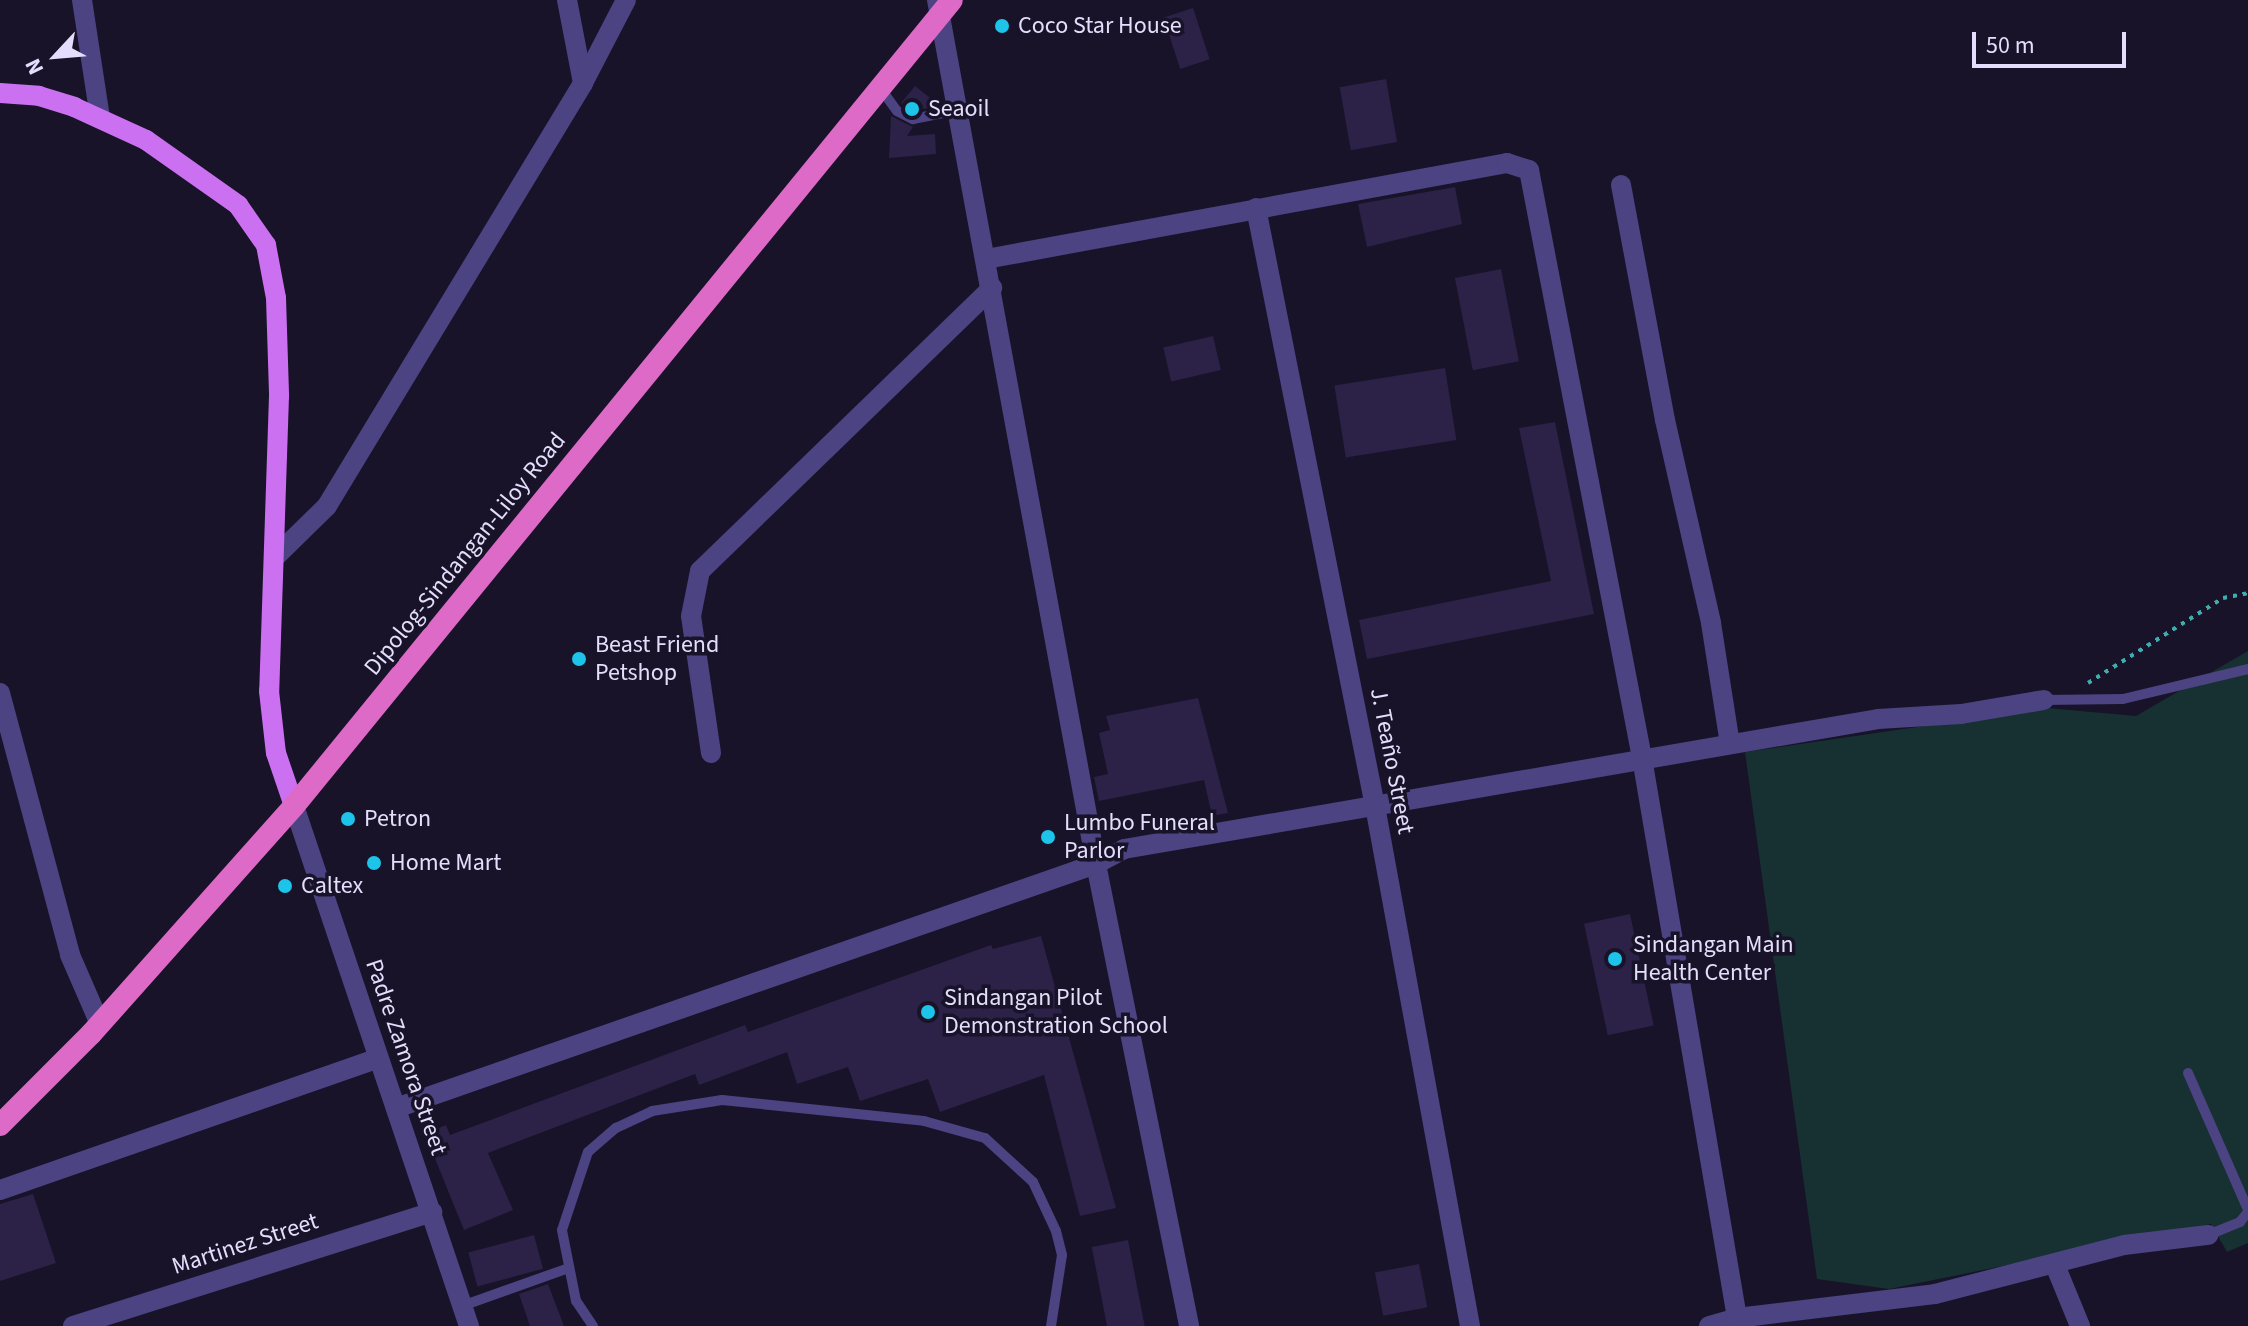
<!DOCTYPE html>
<html>
<head>
<meta charset="utf-8">
<style>
  body { margin:0 }
  #map { position:relative; width:2248px; height:1326px; overflow:hidden; background:#181328; font-family:"Source Sans 3",sans-serif }
  div>[style] { position:absolute }
  .green>* { inset:0; background:#173031 }
  .building>* { inset:0; background:#2c2147; transform-origin:0 0 }
  .path>* { height:4px; margin-top:-2px; transform-origin:0; background:repeating-linear-gradient(90deg,#3dadb0 0 4px,transparent 0 10px) }
  .service>* { height:10px; margin:-5px; padding:0 5px; transform-origin:5px; border-radius:5px; background:#4b4382 }
  .minor>* { height:20px; margin:-10px; padding:0 10px; transform-origin:10px; border-radius:10px; background:#4b4382 }
  .tertiary>* { height:20px; margin:-10px; padding:0 10px; transform-origin:10px; border-radius:10px; background:#4b4382 }
  .primary>* { height:20px; margin:-10px; padding:0 10px; transform-origin:10px; border-radius:10px; background:#cb70f1 }
  .trunk>* { height:22px; margin:-11px; padding:0 11px; transform-origin:11px; border-radius:11px; background:#dd6ac6 }
  .dots>* { width:22px; height:22px; translate:-50% -50%; box-sizing:border-box; border:4px solid #181328; border-radius:50% }
  span { translate:-50% -50%; white-space:nowrap; text-align:center; line-height:1.15; -webkit-text-stroke:7px #181328; paint-order:stroke }
  .poi-label { font-size:24px; color:#e4defc }
  .left { translate:0 -50%; text-align:left }
  .street-label { font-size:24px; color:#e4defc }
  .north { position:absolute; left:16px; top:16px; width:80px; height:80px; -webkit-text-stroke:6px #181328; paint-order:stroke; rotate:244deg; font-size:22px; font-weight:700; line-height:32px; text-align:center; color:#e4defc }
  .north::after { content:''; display:block; margin:auto; width:28px; height:36px; background:#e4defc; clip-path:polygon(50% 0,100% 100%,50% 72%,0 100%) }
  .scale { position:absolute; left:1972px; top:32px; width:154px; height:36px; box-sizing:border-box; border:4px solid #e4defc; border-top:0; padding-left:10px; font-size:24px; line-height:28px; white-space:nowrap; color:#e4defc; -webkit-text-stroke:6px #181328; paint-order:stroke }
</style>
</head>
<body>
<div id="map">
  <div class="green">
    <div style="clip-path:polygon(2248px 651px,2248px 1243px,2227px 1252px,2211px 1224px,1889px 1289px,1817px 1279px,1745px 752px,2047px 708px,2136px 716px)"></div>
  </div>
  <div class="building">
    <div style="left:1193px;top:8px;width:54px;height:31px;rotate:72deg"></div>
    <div style="left:1386px;top:79px;width:64px;height:47px;rotate:80deg"></div>
    <div style="clip-path:polygon(915px 86px,934px 101px,928px 108px,914px 111px,901px 103px)"></div>
    <div style="clip-path:polygon(891px 116px,913px 127px,907px 136px,935px 134px,936px 154px,889px 158px)"></div>
    <div style="clip-path:polygon(1455px 187px,1462px 224px,1367px 247px,1358px 204px)"></div>
    <div style="left:1501px;top:269px;width:94px;height:47px;rotate:79deg"></div>
    <div style="left:1213px;top:336px;width:35px;height:51px;rotate:77deg"></div>
    <div style="left:1445px;top:368px;width:73px;height:112px;rotate:81deg"></div>
    <div style="clip-path:polygon(1555px 422px,1594px 614px,1367px 659px,1359px 620px,1551px 581px,1519px 428px)"></div>
    <div style="clip-path:polygon(1198px 698px,1228px 813px,1212px 816px,1204px 780px,1099px 801px,1094px 777px,1108px 774px,1099px 733px,1110px 730px,1106px 716px)"></div>
    <div style="left:1630px;top:914px;width:114px;height:47px;rotate:78deg"></div>
    <div style="clip-path:polygon(1041px 936px,1116px 1208px,1080px 1216px,1044px 1075px,940px 1112px,928px 1079px,860px 1101px,848px 1067px,797px 1084px,787px 1052px,699px 1085px,695px 1074px,488px 1153px,513px 1210px,464px 1230px,425px 1134px,446px 1125px,450px 1135px,745px 1025px,748px 1032px,991px 945px,993px 949px)"></div>
    <div style="clip-path:polygon(33px 1194px,56px 1263px,0 1281px,0 1204px)"></div>
    <div style="left:534px;top:1235px;width:35px;height:68px;rotate:75deg"></div>
    <div style="left:1128px;top:1240px;width:88px;height:37px;rotate:79deg"></div>
    <div style="left:1419px;top:1264px;width:44px;height:45px;rotate:79deg"></div>
    <div style="clip-path:polygon(548px 1284px,564px 1326px,530px 1326px,519px 1294px)"></div>
  </div>
  <div class="path">
    <div style="left:2088px;top:683px;width:160px;rotate:-32.2deg"></div>
    <div style="left:2223px;top:598px;width:25px;rotate:-11deg"></div>
  </div>
  <div class="service">
    <div style="left:881px;top:89px;width:27px;rotate:54deg"></div>
    <div style="left:897px;top:111px;width:18px;rotate:27deg"></div>
    <div style="left:913px;top:119px;width:46px;rotate:-11.3deg"></div>
    <div style="left:2044px;top:700px;width:79px;rotate:-0.7deg"></div>
    <div style="left:2123px;top:699px;width:129px;rotate:-13.5deg"></div>
    <div style="left:2188px;top:1073px;width:150px;rotate:66.3deg"></div>
    <div style="left:2208px;top:1235px;width:35px;rotate:-22deg"></div>
    <div style="left:2240px;top:1222px;width:13px;rotate:-51deg"></div>
    <div style="left:462px;top:1306px;width:110px;rotate:-19.6deg"></div>
    <div style="left:593px;top:1326px;width:30px;rotate:-124deg"></div>
    <div style="left:576px;top:1301px;width:72px;rotate:-101.2deg"></div>
    <div style="left:562px;top:1230px;width:82px;rotate:-71.6deg"></div>
    <div style="left:588px;top:1152px;width:37px;rotate:-41deg"></div>
    <div style="left:616px;top:1128px;width:40px;rotate:-25deg"></div>
    <div style="left:652px;top:1111px;width:71px;rotate:-8.9deg"></div>
    <div style="left:722px;top:1100px;width:203px;rotate:5.9deg"></div>
    <div style="left:924px;top:1121px;width:63px;rotate:15.6deg"></div>
    <div style="left:985px;top:1138px;width:65px;rotate:42.5deg"></div>
    <div style="left:1033px;top:1182px;width:54px;rotate:64.9deg"></div>
    <div style="left:1056px;top:1231px;width:25px;rotate:76deg"></div>
    <div style="left:1062px;top:1255px;width:72px;rotate:98.8deg"></div>
  </div>
  <div class="minor">
    <div style="left:82px;top:0;width:118px;rotate:81.3deg"></div>
    <div style="left:567px;top:0;width:85px;rotate:79.1deg"></div>
    <div style="left:937px;top:0;width:879px;rotate:79.57deg"></div>
    <div style="left:1096px;top:864px;width:471px;rotate:78.6deg"></div>
    <div style="left:1621px;top:185px;width:239px;rotate:79.4deg"></div>
    <div style="left:1665px;top:420px;width:208px;rotate:77.2deg"></div>
    <div style="left:1711px;top:623px;width:122px;rotate:81.1deg"></div>
    <div style="left:1256px;top:208px;width:610px;rotate:78.75deg"></div>
    <div style="left:1375px;top:806px;width:529px;rotate:79.65deg"></div>
    <div style="left:986px;top:259px;width:530px;rotate:-10.44deg"></div>
    <div style="left:1507px;top:163px;width:23px;rotate:18deg"></div>
    <div style="left:1529px;top:170px;width:599px;rotate:79.12deg"></div>
    <div style="left:1642px;top:758px;width:568px;rotate:80.37deg"></div>
    <div style="left:276px;top:556px;width:71px;rotate:-44.4deg"></div>
    <div style="left:327px;top:506px;width:494px;rotate:-58.8deg"></div>
    <div style="left:583px;top:83px;width:93px;rotate:-62.6deg"></div>
    <div style="left:0;top:693px;width:271px;rotate:75deg"></div>
    <div style="left:70px;top:955px;width:75px;rotate:66.5deg"></div>
    <div style="left:711px;top:753px;width:138px;rotate:-98.3deg"></div>
    <div style="left:691px;top:616px;width:46px;rotate:-78.7deg"></div>
    <div style="left:700px;top:571px;width:407px;rotate:-44.1deg"></div>
    <div style="left:396px;top:1108px;width:741px;rotate:-19.22deg"></div>
    <div style="left:1096px;top:864px;width:32px;rotate:-28deg"></div>
    <div style="left:1124px;top:849px;width:765px;rotate:-9.78deg"></div>
    <div style="left:1878px;top:719px;width:83px;rotate:-3.4deg"></div>
    <div style="left:1961px;top:714px;width:84px;rotate:-9.6deg"></div>
    <div style="left:0;top:1190px;width:399px;rotate:-19.2deg"></div>
    <div style="left:2055px;top:1265px;width:66px;rotate:67.7deg"></div>
    <div style="left:73px;top:1326px;width:377px;rotate:-17.6deg"></div>
    <div style="left:1709px;top:1326px;width:29px;rotate:-16deg"></div>
    <div style="left:1737px;top:1318px;width:199px;rotate:-6.9deg"></div>
    <div style="left:1935px;top:1294px;width:195px;rotate:-14.5deg"></div>
    <div style="left:2124px;top:1245px;width:85px;rotate:-6.8deg"></div>
  </div>
  <div class="tertiary">
    <div style="left:294px;top:806px;width:549px;rotate:71.4deg"></div>
  </div>
  <div class="primary">
    <div style="left:0;top:93px;width:39px;rotate:4deg"></div>
    <div style="left:39px;top:96px;width:37px;rotate:17deg"></div>
    <div style="left:74px;top:107px;width:79px;rotate:24.6deg"></div>
    <div style="left:146px;top:140px;width:113px;rotate:35.2deg"></div>
    <div style="left:238px;top:205px;width:49px;rotate:55deg"></div>
    <div style="left:266px;top:245px;width:54px;rotate:79.3deg"></div>
    <div style="left:276px;top:298px;width:98px;rotate:88.2deg"></div>
    <div style="left:279px;top:396px;width:295px;rotate:91.9deg"></div>
    <div style="left:269px;top:691px;width:62px;rotate:83.6deg"></div>
    <div style="left:276px;top:753px;width:56px;rotate:71.2deg"></div>
  </div>
  <div class="trunk">
    <div style="left:0;top:1125px;width:129px;rotate:-45deg"></div>
    <div style="left:91px;top:1034px;width:305px;rotate:-48.3deg"></div>
    <div style="left:294px;top:806px;width:1040px;rotate:-50.77deg"></div>
  </div>
  <div class="dots">
    <div style="left:1002px;top:26px;background:#1dc3e8"></div>
    <div style="left:912px;top:109px;background:#1dc3e8"></div>
    <div style="left:579px;top:659px;background:#1dc3e8"></div>
    <div style="left:348px;top:819px;background:#1dc3e8"></div>
    <div style="left:1048px;top:837px;background:#1dc3e8"></div>
    <div style="left:374px;top:863px;background:#1dc3e8"></div>
    <div style="left:285px;top:886px;background:#1dc3e8"></div>
    <div style="left:1615px;top:959px;background:#1dc3e8"></div>
    <div style="left:928px;top:1012px;background:#1dc3e8"></div>
  </div>
  <div class="poi-label">
    <span class="left" style="left:1018px;top:26px">Coco Star House</span>
    <span class="left" style="left:928px;top:109px">Seaoil</span>
    <span class="left" style="left:595px;top:659px">Beast Friend<br>Petshop</span>
    <span class="left" style="left:364px;top:819px">Petron</span>
    <span class="left" style="left:1064px;top:837px">Lumbo Funeral<br>Parlor</span>
    <span class="left" style="left:390px;top:863px">Home Mart</span>
    <span class="left" style="left:301px;top:886px">Caltex</span>
    <span class="left" style="left:1633px;top:959px">Sindangan Main<br>Health Center</span>
    <span class="left" style="left:944px;top:1012px">Sindangan Pilot<br>Demonstration School</span>
  </div>
  <div class="street-label">
    <span style="left:465px;top:554px;rotate:-51deg">Dipolog-Sindangan-Liloy Road</span>
    <span style="left:1392px;top:761px;rotate:79deg">J. Teaño Street</span>
    <span style="left:406px;top:1057px;rotate:71deg">Padre Zamora Street</span>
    <span style="left:245px;top:1244px;rotate:-18deg">Martinez Street</span>
  </div>
  <div class="north">N</div>
  <div class="scale">50 m</div>
</div>
</body>
</html>
